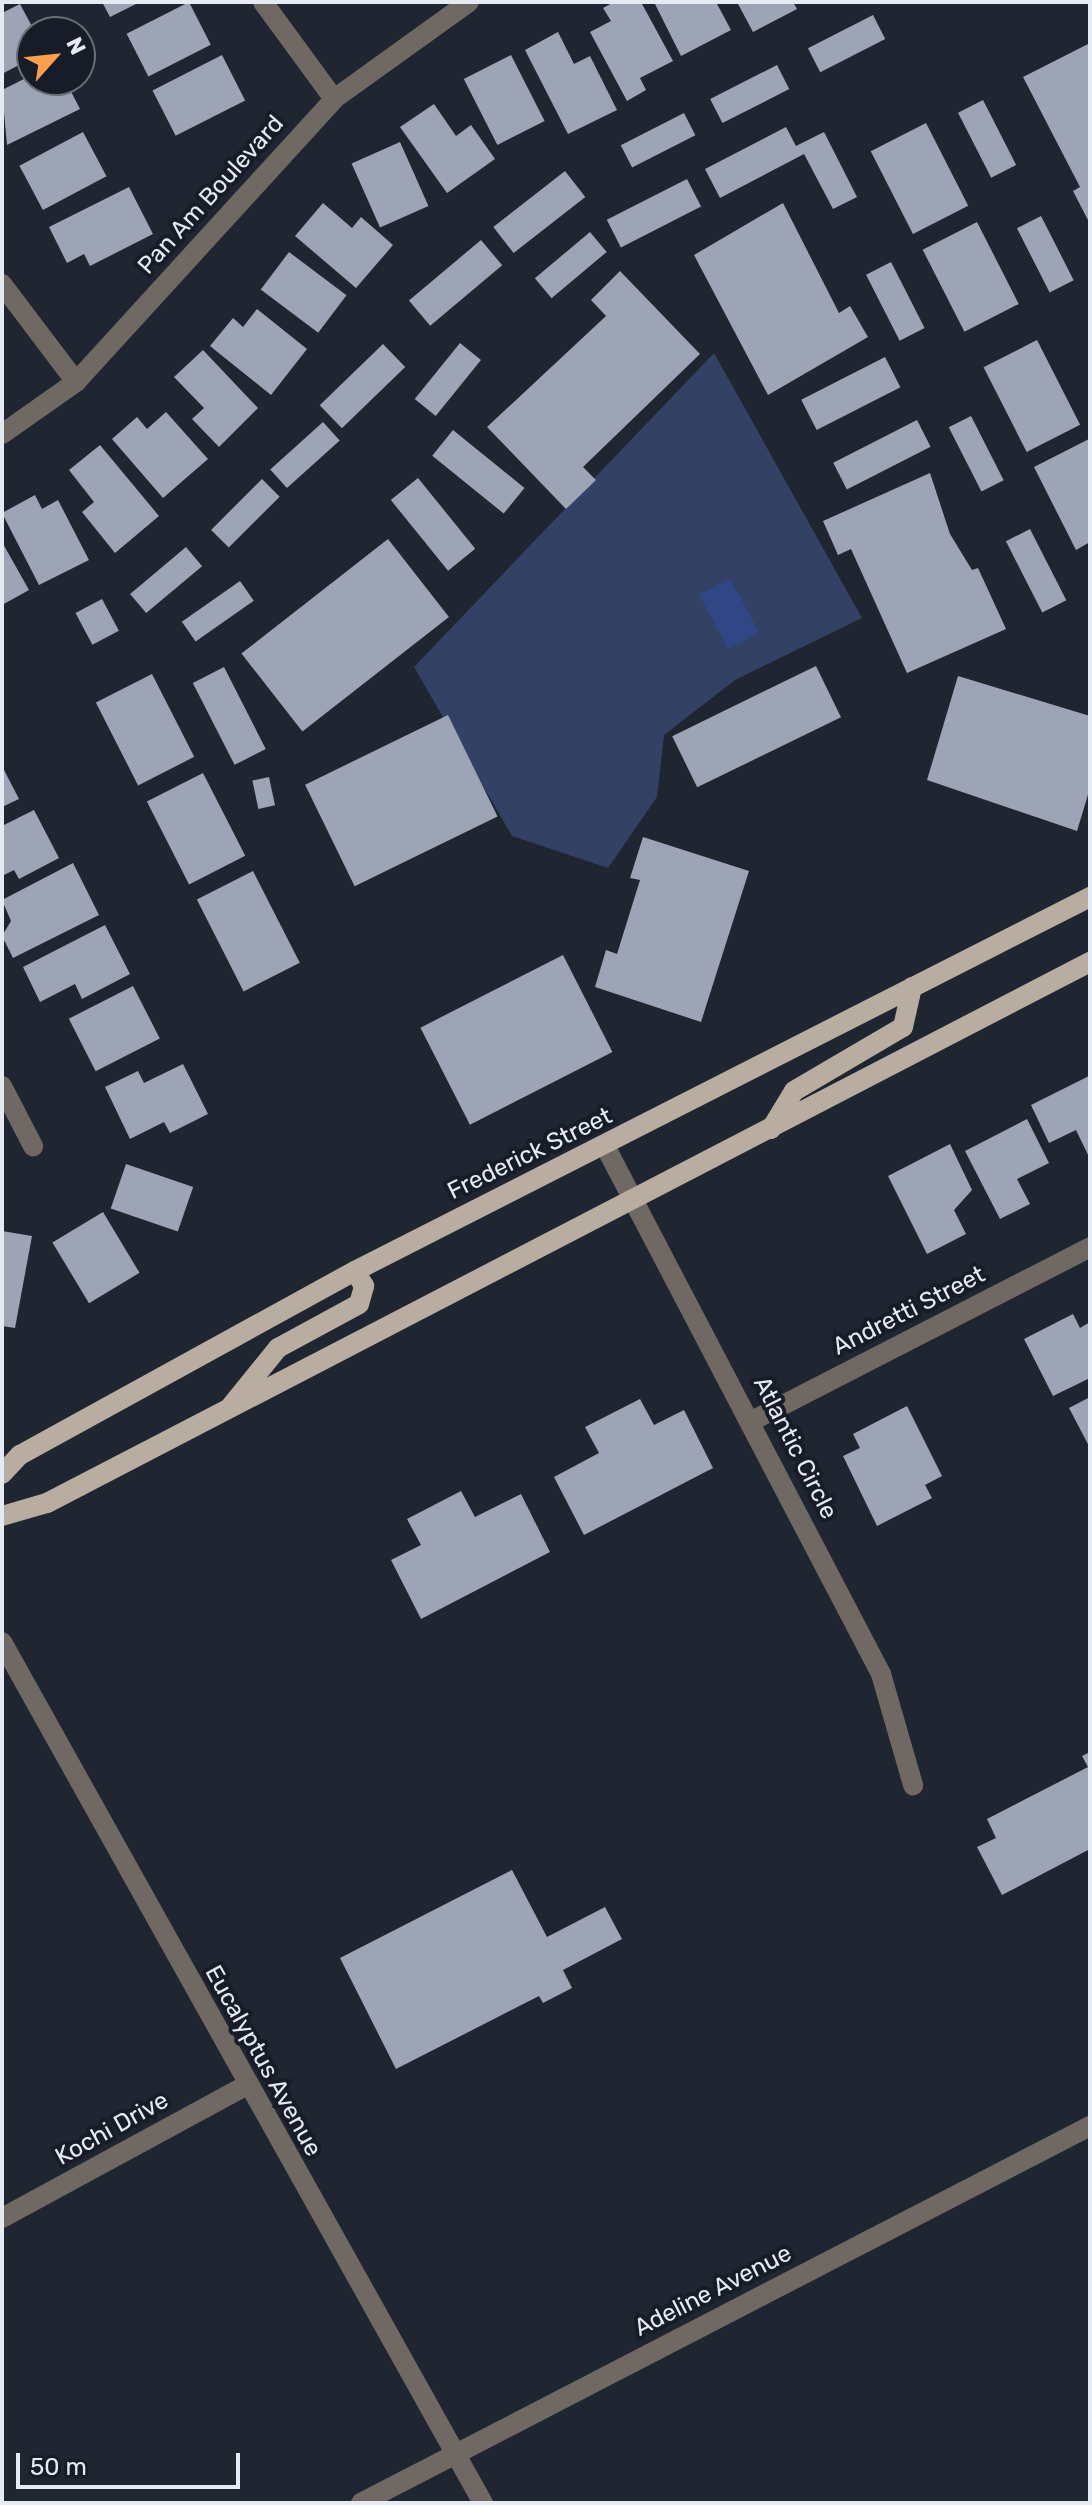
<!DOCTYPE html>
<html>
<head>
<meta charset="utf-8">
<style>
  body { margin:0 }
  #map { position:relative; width:1092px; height:2505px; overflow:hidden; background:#202532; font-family:Rubik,sans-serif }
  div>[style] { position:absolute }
  .green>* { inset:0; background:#334164 }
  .water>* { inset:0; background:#314785; transform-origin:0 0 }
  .building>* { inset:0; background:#9da4b5; transform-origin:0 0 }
  .minor>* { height:20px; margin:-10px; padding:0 10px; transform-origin:10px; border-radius:10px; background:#6f6863 }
  .major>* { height:20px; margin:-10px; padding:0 10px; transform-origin:10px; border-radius:10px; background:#b9aca1 }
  span { translate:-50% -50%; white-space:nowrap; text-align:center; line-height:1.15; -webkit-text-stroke:8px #171c28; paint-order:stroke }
  .street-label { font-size:24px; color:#e6eaf3 }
  .frame { position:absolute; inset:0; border:4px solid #e6eaf3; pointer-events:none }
  .north { position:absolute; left:16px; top:16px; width:80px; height:80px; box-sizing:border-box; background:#171c28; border:2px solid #6a6e79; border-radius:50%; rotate:63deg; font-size:22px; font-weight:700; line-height:32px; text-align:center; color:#e6eaf3 }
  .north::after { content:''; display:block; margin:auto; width:28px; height:36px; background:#f99f4d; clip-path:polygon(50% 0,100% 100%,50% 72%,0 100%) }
  .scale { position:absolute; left:16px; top:2453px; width:224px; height:36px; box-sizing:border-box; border:4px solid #e6eaf3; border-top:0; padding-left:10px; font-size:24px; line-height:28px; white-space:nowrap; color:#e6eaf3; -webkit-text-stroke:6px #171c28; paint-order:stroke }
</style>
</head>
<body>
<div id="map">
  <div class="green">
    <div style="clip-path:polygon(714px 353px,862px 618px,735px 680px,664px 735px,657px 797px,608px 868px,512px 836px,414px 667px)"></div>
  </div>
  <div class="water">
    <div style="left:730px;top:578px;width:62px;height:35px;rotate:62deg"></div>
  </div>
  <div class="building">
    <div style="clip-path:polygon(102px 2px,140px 2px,110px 17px)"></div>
    <div style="left:189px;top:2px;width:48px;height:70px;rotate:63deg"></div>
    <div style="clip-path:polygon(614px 2px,641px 2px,673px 61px,640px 78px,646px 90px,627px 101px,590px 32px,611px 21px,603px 8px)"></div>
    <div style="clip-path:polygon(654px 2px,716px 2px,731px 30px,681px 56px)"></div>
    <div style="clip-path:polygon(737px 2px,793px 2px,797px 9px,753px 32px)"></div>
    <div style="clip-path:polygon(20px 4px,35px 32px,32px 58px,2px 74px,2px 13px)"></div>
    <div style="left:873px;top:15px;width:27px;height:73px;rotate:63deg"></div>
    <div style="clip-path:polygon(558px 32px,574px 64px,590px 56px,617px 110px,568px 134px,525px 50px)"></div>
    <div style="clip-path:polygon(1090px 43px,1090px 224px,1073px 191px,1080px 187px,1023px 77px)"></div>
    <div style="left:222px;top:55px;width:51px;height:78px;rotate:63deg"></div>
    <div style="left:511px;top:55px;width:74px;height:53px;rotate:63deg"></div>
    <div style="left:777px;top:65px;width:27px;height:75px;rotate:63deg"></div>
    <div style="clip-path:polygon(32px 75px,65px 80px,80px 109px,7px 145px,2px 90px)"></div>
    <div style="left:983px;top:100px;width:73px;height:28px;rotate:63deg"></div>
    <div style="clip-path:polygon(434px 104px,456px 136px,471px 125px,495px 159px,447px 193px,400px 127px)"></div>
    <div style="left:684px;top:113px;width:25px;height:71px;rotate:63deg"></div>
    <div style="left:926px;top:123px;width:93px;height:62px;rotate:63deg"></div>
    <div style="clip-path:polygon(786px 127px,796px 146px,824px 132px,857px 197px,833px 209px,804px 154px,720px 198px,705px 169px)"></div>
    <div style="left:83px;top:132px;width:50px;height:72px;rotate:62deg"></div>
    <div style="left:400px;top:142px;width:70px;height:53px;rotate:66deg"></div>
    <div style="left:565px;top:171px;width:33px;height:91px;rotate:52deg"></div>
    <div style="left:687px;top:179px;width:31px;height:90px;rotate:63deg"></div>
    <div style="clip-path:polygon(129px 187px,153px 234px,90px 266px,84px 254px,67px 263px,49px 227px)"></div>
    <div style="clip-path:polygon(323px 203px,352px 228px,361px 217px,393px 245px,356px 288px,295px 236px)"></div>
    <div style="clip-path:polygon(783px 203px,839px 313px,850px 306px,868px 337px,768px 395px,694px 255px)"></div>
    <div style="left:1041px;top:216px;width:72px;height:27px;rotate:63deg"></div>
    <div style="left:977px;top:222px;width:92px;height:61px;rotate:63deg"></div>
    <div style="left:590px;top:232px;width:26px;height:72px;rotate:50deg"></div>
    <div style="left:481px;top:240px;width:33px;height:94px;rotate:50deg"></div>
    <div style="left:289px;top:252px;width:72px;height:47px;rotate:37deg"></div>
    <div style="left:891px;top:262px;width:74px;height:28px;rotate:63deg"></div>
    <div style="clip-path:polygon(620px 271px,700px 354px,583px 467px,596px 480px,566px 509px,487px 427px,606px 316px,591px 300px)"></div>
    <div style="clip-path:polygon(257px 309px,307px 349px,271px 395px,210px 346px,233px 318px,243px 327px)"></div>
    <div style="left:1037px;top:340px;width:95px;height:60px;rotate:63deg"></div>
    <div style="left:460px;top:343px;width:27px;height:72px;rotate:39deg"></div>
    <div style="left:383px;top:344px;width:32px;height:88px;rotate:46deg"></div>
    <div style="clip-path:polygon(203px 350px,258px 408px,219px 447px,192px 419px,204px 408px,174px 377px)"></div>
    <div style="left:885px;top:357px;width:34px;height:94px;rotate:63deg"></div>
    <div style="clip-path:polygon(166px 412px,208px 459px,163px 498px,112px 439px,137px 417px,147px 429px)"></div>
    <div style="left:971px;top:416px;width:72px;height:25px;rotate:63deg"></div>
    <div style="left:917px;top:420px;width:30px;height:94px;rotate:63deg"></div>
    <div style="left:323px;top:422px;width:25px;height:71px;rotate:48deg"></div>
    <div style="left:453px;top:430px;width:92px;height:33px;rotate:39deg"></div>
    <div style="clip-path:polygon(1089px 439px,1090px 542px,1076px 550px,1034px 467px)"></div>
    <div style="clip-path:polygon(100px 445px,159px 516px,115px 553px,82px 512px,94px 502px,69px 470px)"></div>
    <div style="clip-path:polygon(930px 473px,950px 534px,972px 570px,978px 568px,1006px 629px,907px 673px,851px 549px,838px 555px,823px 521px)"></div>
    <div style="left:418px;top:478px;width:91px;height:35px;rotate:51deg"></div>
    <div style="left:262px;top:479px;width:25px;height:72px;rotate:45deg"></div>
    <div style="clip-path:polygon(35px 495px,42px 509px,58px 500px,89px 560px,39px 585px,2px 513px)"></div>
    <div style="left:1030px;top:529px;width:80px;height:27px;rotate:63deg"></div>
    <div style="left:388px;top:539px;width:99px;height:186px;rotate:52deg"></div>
    <div style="clip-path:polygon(2px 542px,29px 590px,2px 605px)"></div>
    <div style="left:186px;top:547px;width:25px;height:73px;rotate:50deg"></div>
    <div style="left:240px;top:581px;width:24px;height:71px;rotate:55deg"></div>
    <div style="left:102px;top:599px;width:36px;height:30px;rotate:62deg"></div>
    <div style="left:816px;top:666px;width:57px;height:160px;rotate:64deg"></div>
    <div style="left:224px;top:667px;width:92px;height:35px;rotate:63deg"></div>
    <div style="left:152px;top:674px;width:93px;height:63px;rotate:63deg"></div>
    <div style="clip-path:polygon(958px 676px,1090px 716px,1090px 788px,1077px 831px,927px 780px)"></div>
    <div style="left:448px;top:715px;width:113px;height:159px;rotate:64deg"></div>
    <div style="clip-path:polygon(2px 766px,19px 799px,2px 807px)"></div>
    <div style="left:203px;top:773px;width:93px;height:63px;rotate:63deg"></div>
    <div style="left:269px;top:777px;width:29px;height:17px;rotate:78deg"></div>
    <div style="clip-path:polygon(34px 810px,59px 858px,19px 879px,14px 870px,2px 876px,2px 826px)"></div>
    <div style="clip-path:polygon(643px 837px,749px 871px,701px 1022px,595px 987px,606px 950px,617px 954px,640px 880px,630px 878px)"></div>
    <div style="clip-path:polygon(73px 863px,99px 915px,13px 958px,2px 936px,11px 921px,2px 900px)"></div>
    <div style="left:253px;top:871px;width:103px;height:63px;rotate:63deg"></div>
    <div style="clip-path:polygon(105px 925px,130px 974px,82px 999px,75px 984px,40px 1002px,23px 967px)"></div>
    <div style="left:563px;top:955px;width:109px;height:160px;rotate:63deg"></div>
    <div style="left:133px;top:986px;width:59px;height:72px;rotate:63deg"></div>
    <div style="clip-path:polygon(183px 1064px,208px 1114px,170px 1133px,164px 1122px,130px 1139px,105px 1087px,138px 1071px,144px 1083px)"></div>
    <div style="clip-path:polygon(1089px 1076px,1090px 1079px,1090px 1159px,1076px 1130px,1049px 1143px,1031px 1105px)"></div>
    <div style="clip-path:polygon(1027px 1119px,1049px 1163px,1017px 1179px,1030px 1204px,1000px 1219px,965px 1151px)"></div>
    <div style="clip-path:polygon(950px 1144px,972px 1190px,954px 1210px,966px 1234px,927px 1254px,888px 1176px)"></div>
    <div style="left:126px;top:1164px;width:71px;height:47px;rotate:19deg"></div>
    <div style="left:103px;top:1212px;width:71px;height:59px;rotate:59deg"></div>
    <div style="clip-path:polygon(2px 1231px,32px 1236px,15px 1328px,2px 1326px)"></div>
    <div style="clip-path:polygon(1073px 1314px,1080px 1328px,1090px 1322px,1090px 1378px,1053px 1396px,1024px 1339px)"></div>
    <div style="clip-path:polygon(1090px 1397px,1090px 1448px,1069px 1408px)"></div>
    <div style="clip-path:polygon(640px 1399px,654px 1425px,684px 1410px,713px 1468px,584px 1535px,554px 1477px,599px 1453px,585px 1427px)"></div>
    <div style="clip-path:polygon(907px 1406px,942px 1476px,925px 1485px,932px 1498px,877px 1526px,843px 1456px,860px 1448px,853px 1434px)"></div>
    <div style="clip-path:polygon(461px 1491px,475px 1517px,521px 1494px,550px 1552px,421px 1619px,391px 1560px,421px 1545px,407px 1519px)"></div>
    <div style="clip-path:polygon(1090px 1752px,1090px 1849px,1002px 1895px,977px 1847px,996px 1838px,987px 1819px,1088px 1767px,1082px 1756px)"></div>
    <div style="clip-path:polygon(512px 1870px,547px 1937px,605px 1907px,622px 1939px,563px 1970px,572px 1988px,543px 2003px,539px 1996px,396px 2069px,340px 1958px)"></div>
  </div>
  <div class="minor">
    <div style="left:263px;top:2px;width:120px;rotate:53.8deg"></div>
    <div style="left:2px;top:284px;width:123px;rotate:52.9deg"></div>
    <div style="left:2px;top:434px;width:90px;rotate:-35.1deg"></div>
    <div style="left:76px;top:382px;width:383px;rotate:-47.6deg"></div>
    <div style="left:334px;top:99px;width:166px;rotate:-35.7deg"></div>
    <div style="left:2px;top:1086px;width:68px;rotate:62.7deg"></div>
    <div style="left:605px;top:1146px;width:596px;rotate:62.4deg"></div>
    <div style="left:881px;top:1674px;width:116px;rotate:73.9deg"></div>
    <div style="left:752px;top:1421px;width:380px;rotate:-27.2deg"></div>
    <div style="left:2px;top:1642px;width:986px;rotate:60.81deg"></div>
    <div style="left:2px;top:2218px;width:279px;rotate:-28.5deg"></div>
    <div style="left:361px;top:2503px;width:821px;rotate:-27.35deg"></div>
  </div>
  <div class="major">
    <div style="left:771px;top:1129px;width:44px;rotate:-58.8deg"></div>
    <div style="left:794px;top:1091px;width:126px;rotate:-30.4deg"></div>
    <div style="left:903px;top:1027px;width:41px;rotate:-77.3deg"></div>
    <div style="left:231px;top:1406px;width:75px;rotate:-51deg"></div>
    <div style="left:278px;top:1348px;width:92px;rotate:-28.5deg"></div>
    <div style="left:359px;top:1304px;width:19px;rotate:-74deg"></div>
    <div style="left:364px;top:1286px;width:17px;rotate:-121deg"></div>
    <div style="left:2px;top:1474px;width:26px;rotate:-47deg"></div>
    <div style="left:20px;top:1455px;width:382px;rotate:-28.8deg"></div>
    <div style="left:355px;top:1271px;width:825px;rotate:-26.97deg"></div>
    <div style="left:2px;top:1516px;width:47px;rotate:-16.1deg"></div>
    <div style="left:47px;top:1503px;width:1175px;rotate:-27.42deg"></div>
  </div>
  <div class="street-label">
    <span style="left:211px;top:195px;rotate:-48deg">Pan Am Boulevard</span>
    <span style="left:530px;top:1154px;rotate:-26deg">Frederick Street</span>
    <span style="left:909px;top:1311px;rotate:-27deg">Andretti Street</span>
    <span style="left:795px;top:1448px;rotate:63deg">Atlantic Circle</span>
    <span style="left:263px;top:2061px;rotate:61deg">Eucalyptus Avenue</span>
    <span style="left:112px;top:2129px;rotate:-29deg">Kochi Drive</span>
    <span style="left:713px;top:2291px;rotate:-27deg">Adeline Avenue</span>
  </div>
  <div class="frame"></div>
  <div class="north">N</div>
  <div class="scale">50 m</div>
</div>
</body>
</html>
